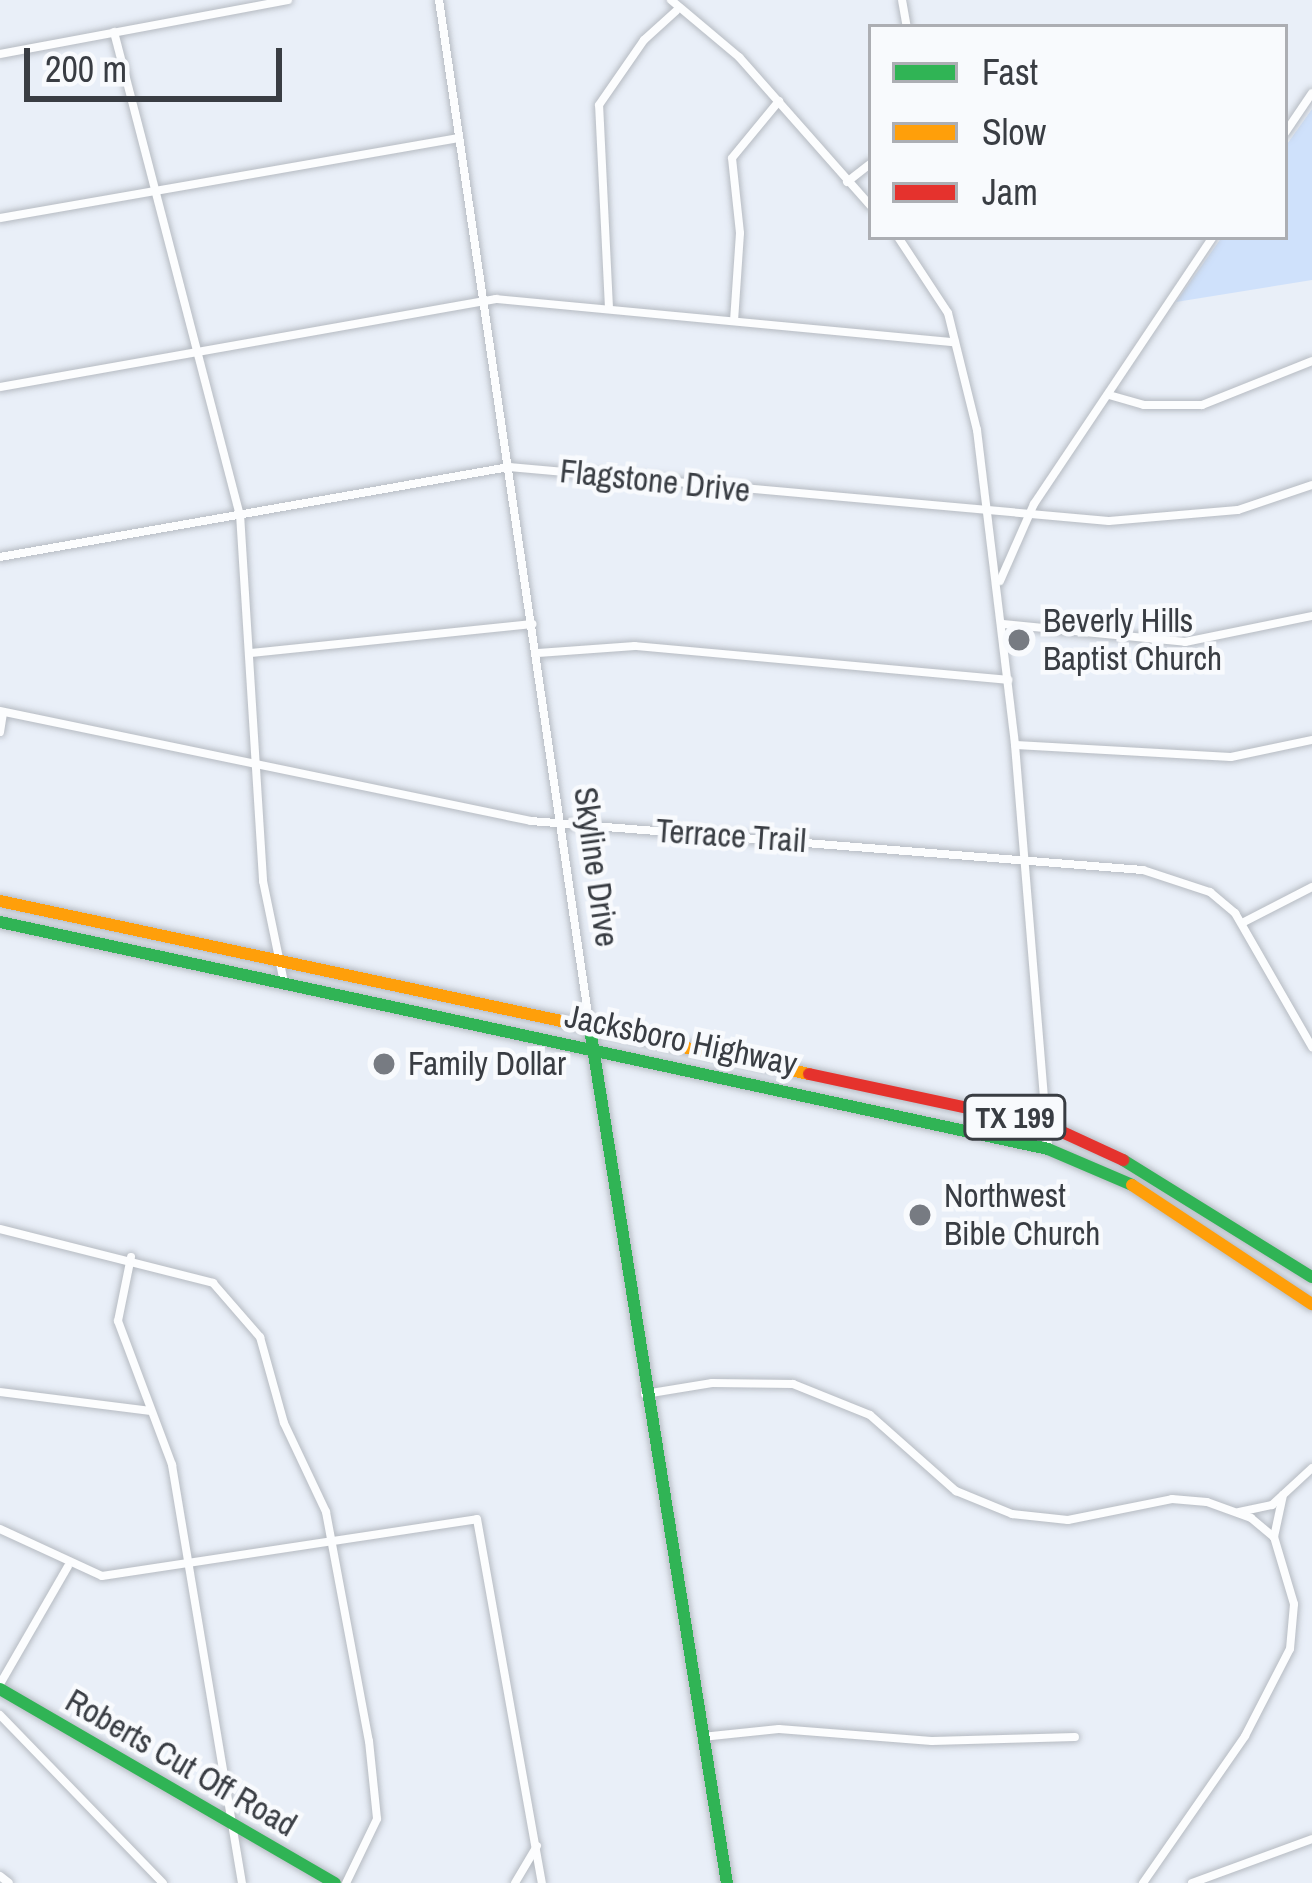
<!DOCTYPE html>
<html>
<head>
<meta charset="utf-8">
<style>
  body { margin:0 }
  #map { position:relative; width:1312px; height:1883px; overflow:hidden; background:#e9eff8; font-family:"Archivo Narrow",sans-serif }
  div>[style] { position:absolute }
  .green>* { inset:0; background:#cfe1fb }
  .roads { filter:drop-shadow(0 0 3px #b6bbc2) drop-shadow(0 0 3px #b6bbc2) }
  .street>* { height:8px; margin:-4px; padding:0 4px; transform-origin:4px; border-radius:4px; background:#fcfdfe }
  .fast>* { height:12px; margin:-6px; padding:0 6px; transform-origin:6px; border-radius:6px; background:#30b455 }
  .slow>* { height:12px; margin:-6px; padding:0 6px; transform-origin:6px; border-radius:6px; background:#ff9f0a }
  .jam>* { height:12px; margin:-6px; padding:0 6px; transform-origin:6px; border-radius:6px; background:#e5322d }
  .dots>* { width:33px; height:33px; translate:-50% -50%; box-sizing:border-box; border:6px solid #f8fafd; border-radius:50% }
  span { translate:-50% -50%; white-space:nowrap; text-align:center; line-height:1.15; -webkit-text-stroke:9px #f8fafd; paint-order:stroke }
  .shield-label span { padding:3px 9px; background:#f8fafd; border:3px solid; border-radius:9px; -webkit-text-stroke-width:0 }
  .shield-label { font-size:30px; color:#393d43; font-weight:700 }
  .street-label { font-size:33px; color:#393d43 }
  .poi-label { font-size:33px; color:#393d43 }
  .left { translate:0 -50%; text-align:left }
  .legend { position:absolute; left:868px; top:24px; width:420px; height:216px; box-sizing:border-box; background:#f8fafd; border:3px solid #acaeb3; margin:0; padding:15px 21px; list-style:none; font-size:36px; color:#393d43 }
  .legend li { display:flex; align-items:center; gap:24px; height:60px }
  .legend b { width:60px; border:3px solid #acaeb3 }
  .scale { position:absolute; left:24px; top:48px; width:258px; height:54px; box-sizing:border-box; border:6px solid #393d43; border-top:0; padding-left:15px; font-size:36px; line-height:42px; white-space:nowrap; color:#393d43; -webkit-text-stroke:9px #f8fafd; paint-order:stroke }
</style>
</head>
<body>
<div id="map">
  <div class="green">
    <div style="clip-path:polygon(1312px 109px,1312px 280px,1176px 302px,1222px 237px,1285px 237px,1285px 147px)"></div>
  </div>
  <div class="roads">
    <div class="street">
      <div style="left:439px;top:0;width:1039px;rotate:81.64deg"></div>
      <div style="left:671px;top:0;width:89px;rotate:40deg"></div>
      <div style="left:739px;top:57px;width:199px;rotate:48.5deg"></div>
      <div style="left:902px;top:0;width:27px;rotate:80deg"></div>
      <div style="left:114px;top:32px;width:498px;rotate:75.4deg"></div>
      <div style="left:240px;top:514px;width:368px;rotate:86.4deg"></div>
      <div style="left:263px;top:881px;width:103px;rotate:78.3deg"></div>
      <div style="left:0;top:54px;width:293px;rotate:-10.6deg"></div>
      <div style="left:1285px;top:133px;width:48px;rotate:-56deg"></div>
      <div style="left:847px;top:182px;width:31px;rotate:-38deg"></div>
      <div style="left:0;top:218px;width:466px;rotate:-9.9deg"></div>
      <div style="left:898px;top:237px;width:91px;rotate:56.7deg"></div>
      <div style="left:948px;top:313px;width:121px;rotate:76.1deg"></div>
      <div style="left:977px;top:430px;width:317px;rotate:83.1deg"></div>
      <div style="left:1015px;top:745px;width:405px;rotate:85.3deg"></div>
      <div style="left:609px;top:308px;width:203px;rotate:-92.8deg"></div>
      <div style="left:599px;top:105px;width:79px;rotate:-55.3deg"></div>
      <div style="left:644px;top:40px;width:43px;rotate:-42.2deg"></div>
      <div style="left:734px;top:321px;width:88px;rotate:-86.1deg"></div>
      <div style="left:740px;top:233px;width:75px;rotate:-96.1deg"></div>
      <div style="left:732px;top:158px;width:74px;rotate:-50.5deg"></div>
      <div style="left:0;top:387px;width:504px;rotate:-10.06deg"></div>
      <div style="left:496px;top:299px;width:461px;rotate:5.4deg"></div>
      <div style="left:1109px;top:395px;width:36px;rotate:16deg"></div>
      <div style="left:1144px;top:405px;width:58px"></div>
      <div style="left:1202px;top:405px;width:118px;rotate:-21.8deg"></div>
      <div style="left:0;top:557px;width:517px;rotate:-10.03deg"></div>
      <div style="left:509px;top:467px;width:602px;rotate:5.14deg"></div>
      <div style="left:1109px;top:521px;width:129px;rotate:-4.9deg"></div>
      <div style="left:1238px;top:510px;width:78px;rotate:-18.7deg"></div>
      <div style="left:1000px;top:581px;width:84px;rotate:-66.2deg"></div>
      <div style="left:1034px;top:504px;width:321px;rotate:-56.2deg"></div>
      <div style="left:1003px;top:624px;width:183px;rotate:5.6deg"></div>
      <div style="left:1185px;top:642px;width:130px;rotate:-11.6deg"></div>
      <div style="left:251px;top:653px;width:283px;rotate:-5.9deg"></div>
      <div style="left:538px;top:653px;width:97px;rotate:-4.1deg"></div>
      <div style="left:635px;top:646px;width:375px;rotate:5.2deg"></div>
      <div style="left:0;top:711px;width:542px;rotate:11.7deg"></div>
      <div style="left:531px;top:821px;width:614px;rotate:4.58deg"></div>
      <div style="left:1143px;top:870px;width:71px;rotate:18.2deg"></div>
      <div style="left:1210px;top:892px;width:33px;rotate:40deg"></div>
      <div style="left:1235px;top:913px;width:155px;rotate:60.1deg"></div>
      <div style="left:0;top:732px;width:18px;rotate:-81deg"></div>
      <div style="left:1016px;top:745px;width:215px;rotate:3.2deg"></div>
      <div style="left:1231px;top:757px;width:83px;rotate:-11.9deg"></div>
      <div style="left:1242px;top:923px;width:79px;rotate:-27.2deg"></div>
      <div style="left:0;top:1229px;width:220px;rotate:14.2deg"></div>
      <div style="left:213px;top:1283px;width:72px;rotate:49deg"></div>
      <div style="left:260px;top:1337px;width:89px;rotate:74.4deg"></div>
      <div style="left:284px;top:1423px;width:98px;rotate:64.7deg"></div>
      <div style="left:326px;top:1512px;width:233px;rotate:79.4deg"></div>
      <div style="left:369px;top:1741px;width:78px;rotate:84.1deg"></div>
      <div style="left:377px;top:1819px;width:71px;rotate:115.8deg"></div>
      <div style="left:131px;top:1257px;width:65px;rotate:101.5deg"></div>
      <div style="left:118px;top:1321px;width:154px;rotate:69.4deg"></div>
      <div style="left:172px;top:1465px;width:424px;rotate:80.5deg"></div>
      <div style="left:0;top:1392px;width:152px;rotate:7.2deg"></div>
      <div style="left:645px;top:1394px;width:68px;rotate:-9.3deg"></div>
      <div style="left:712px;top:1383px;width:81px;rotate:0.7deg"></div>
      <div style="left:793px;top:1384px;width:83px;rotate:21.9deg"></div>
      <div style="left:870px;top:1415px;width:115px;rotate:41.5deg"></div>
      <div style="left:956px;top:1491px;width:61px;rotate:22.3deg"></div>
      <div style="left:1012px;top:1514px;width:56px;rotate:6.1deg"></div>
      <div style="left:1068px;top:1520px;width:106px;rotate:-11.4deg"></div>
      <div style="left:1172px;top:1499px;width:35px;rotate:5deg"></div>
      <div style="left:1207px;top:1502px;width:47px;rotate:20deg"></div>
      <div style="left:1251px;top:1518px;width:30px;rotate:40deg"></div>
      <div style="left:1239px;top:1512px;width:34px;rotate:-12deg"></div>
      <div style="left:1272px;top:1505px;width:54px;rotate:-42.8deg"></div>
      <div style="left:0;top:1529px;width:112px;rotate:24.7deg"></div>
      <div style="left:102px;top:1576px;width:379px;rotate:-8.6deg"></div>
      <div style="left:477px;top:1519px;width:370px;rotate:79.9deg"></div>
      <div style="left:0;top:1684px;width:136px;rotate:-60deg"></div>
      <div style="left:0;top:1715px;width:234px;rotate:45.9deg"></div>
      <div style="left:702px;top:1737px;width:77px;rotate:-5.9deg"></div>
      <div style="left:779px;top:1729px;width:153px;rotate:4.5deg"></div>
      <div style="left:932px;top:1741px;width:143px;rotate:-1.6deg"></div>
      <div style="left:0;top:1876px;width:11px;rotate:38deg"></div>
      <div style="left:515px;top:1883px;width:43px;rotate:-59.3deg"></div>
      <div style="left:1143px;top:1883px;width:179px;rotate:-55.2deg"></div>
      <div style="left:1245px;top:1736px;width:98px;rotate:-62.7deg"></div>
      <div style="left:1290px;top:1649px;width:45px;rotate:-84.9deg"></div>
      <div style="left:1294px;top:1604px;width:70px;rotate:-106.6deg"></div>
      <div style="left:1274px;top:1537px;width:43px;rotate:-77.9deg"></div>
      <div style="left:1192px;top:1883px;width:128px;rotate:-20.1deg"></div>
    </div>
    <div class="fast">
      <div style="left:0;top:922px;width:1072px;rotate:12.22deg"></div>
      <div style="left:1048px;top:1149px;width:91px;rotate:23.2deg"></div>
      <div style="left:590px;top:1029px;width:865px;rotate:80.89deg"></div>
      <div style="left:1123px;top:1160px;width:222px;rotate:31.8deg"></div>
      <div style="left:0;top:1689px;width:387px;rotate:30.1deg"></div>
    </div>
    <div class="slow">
      <div style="left:0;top:901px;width:827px;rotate:12.07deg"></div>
      <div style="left:1132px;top:1185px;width:216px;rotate:33.5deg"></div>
    </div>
    <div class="jam">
      <div style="left:809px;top:1074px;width:243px;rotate:12.1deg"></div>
      <div style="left:1047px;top:1125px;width:84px;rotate:24.7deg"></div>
    </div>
  </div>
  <div class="dots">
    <div style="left:1019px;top:640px;background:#777b82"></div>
    <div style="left:384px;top:1064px;background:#777b82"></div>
    <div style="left:920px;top:1215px;background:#777b82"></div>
  </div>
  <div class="shield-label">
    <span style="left:1015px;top:1117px">TX 199</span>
  </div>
  <div class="street-label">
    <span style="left:655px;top:481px;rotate:6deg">Flagstone Drive</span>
    <span style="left:731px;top:836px;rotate:4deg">Terrace Trail</span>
    <span style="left:596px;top:867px;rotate:82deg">Skyline Drive</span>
    <span style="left:681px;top:1040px;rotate:12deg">Jacksboro Highway</span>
    <span style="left:181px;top:1763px;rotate:30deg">Roberts Cut Off Road</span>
  </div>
  <div class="poi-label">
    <span class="left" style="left:1043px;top:640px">Beverly Hills<br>Baptist Church</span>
    <span class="left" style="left:408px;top:1064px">Family Dollar</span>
    <span class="left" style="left:944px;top:1215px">Northwest<br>Bible Church</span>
  </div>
  <ul class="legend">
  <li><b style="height:15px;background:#30b455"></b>Fast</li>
  <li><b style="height:15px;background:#ff9f0a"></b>Slow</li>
  <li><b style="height:15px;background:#e5322d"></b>Jam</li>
  </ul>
  <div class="scale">200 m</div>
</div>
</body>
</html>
